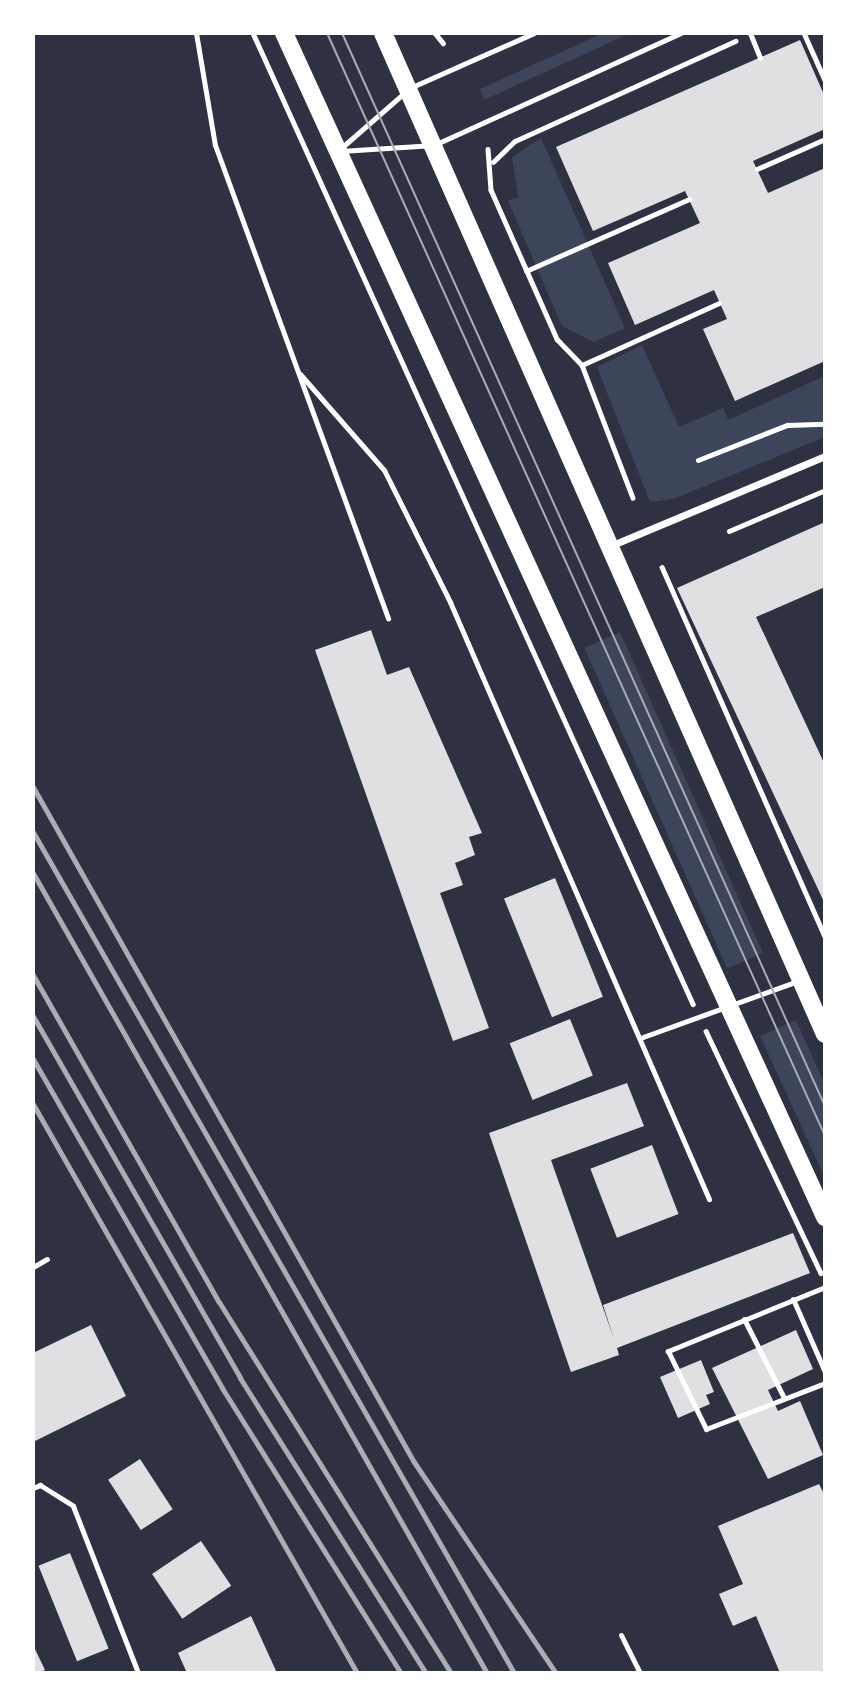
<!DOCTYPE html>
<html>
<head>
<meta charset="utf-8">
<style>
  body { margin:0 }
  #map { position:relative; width:858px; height:1706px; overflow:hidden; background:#2d3142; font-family:"DejaVu Sans",sans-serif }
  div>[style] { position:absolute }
  .green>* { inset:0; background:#3c4559; transform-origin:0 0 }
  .building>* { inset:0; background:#e0e0e3; transform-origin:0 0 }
  .path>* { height:4.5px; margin:-2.25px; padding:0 2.25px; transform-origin:2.25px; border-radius:2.25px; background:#fff }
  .service>* { height:5px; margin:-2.5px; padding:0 2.5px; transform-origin:2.5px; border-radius:2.5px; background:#fff }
  .minor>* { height:7px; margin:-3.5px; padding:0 3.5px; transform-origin:3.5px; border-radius:3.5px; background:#fff }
  .primary>* { height:18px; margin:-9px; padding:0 9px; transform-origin:9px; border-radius:9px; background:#fff }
  .tram>* { height:2px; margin:-1px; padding:0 1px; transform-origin:1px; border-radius:1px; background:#abadb3 }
  .rail>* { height:5px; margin:-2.5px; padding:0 2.5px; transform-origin:2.5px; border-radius:2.5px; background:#abadb3 }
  span { translate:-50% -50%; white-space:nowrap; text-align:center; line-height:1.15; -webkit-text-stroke:7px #fff; paint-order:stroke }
  .frame { position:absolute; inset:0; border:35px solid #fff; pointer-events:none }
</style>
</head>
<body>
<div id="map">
  <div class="green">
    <div style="clip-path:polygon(603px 33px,631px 33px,484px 100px,480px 89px)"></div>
    <div style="clip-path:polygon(541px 138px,625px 328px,594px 342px,562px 326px,508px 201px,518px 197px,512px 157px)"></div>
    <div style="clip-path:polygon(642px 345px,679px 427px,723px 408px,728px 420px,825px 376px,825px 437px,673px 499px,650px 502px,597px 367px)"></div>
    <div style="left:620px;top:632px;width:351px;height:39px;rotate:66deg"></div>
    <div style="clip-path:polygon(796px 1020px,825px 1085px,825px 1178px,760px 1036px)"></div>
  </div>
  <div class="building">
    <div style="clip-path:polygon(800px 40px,825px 97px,825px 129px,753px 161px,768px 193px,825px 168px,825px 361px,735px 401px,703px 329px,727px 319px,714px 290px,635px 325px,608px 263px,700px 223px,685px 191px,593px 231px,556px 147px)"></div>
    <div style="clip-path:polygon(825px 522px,825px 587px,756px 617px,825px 765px,825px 904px,677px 588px)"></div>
    <div style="clip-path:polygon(371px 630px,387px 675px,409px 667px,482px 833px,469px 837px,475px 855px,455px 863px,463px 885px,440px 893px,489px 1028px,453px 1041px,315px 650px)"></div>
    <div style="left:555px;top:878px;width:128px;height:55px;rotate:68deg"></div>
    <div style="left:570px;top:1019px;width:61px;height:65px;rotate:68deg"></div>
    <div style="clip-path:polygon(627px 1083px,644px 1126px,551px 1160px,614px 1339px,603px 1305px,793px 1233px,810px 1273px,617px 1348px,619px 1355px,571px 1372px,489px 1133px)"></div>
    <div style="left:652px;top:1145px;width:74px;height:66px;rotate:69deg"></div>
    <div style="clip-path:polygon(91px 1325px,126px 1396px,33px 1442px,33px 1353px)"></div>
    <div style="clip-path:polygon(796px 1330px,813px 1369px,768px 1390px,778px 1411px,800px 1401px,823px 1455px,768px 1479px,712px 1368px)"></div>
    <div style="clip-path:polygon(701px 1360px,714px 1392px,706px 1395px,710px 1404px,678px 1418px,660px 1377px)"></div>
    <div style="left:140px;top:1459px;width:60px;height:38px;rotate:57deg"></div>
    <div style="clip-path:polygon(819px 1484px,825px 1496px,825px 1673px,780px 1673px,756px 1616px,733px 1626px,719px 1594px,743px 1584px,718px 1526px)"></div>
    <div style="left:201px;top:1541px;width:54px;height:59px;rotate:56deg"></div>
    <div style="left:70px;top:1553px;width:103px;height:34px;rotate:68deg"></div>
    <div style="clip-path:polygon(251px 1616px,277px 1673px,187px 1673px,178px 1653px)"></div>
    <div style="clip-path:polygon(33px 1645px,45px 1670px,39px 1673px,33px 1673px)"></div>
  </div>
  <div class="path">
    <div style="left:253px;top:33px;width:1066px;rotate:65.62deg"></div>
    <div style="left:435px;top:33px;width:13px;rotate:51deg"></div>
    <div style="left:804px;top:33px;width:51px;rotate:65.9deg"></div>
    <div style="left:488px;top:149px;width:41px;rotate:85.8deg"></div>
    <div style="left:491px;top:190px;width:163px;rotate:66.1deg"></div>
    <div style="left:557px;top:339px;width:36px;rotate:46deg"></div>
    <div style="left:582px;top:365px;width:142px;rotate:69deg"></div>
    <div style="left:493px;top:162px;width:30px;rotate:-44deg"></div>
    <div style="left:515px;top:141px;width:242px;rotate:-24.4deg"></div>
    <div style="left:757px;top:169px;width:74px;rotate:-23.8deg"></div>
    <div style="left:526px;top:271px;width:178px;rotate:-23.8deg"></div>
    <div style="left:582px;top:365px;width:150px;rotate:-24.3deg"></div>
    <div style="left:662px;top:567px;width:403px;rotate:66.2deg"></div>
    <div style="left:706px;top:1031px;width:268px;rotate:64.6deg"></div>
  </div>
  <div class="service">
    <div style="left:196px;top:33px;width:114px;rotate:80.4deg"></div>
    <div style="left:215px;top:145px;width:504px;rotate:69.91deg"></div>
    <div style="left:750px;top:33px;width:27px;rotate:68deg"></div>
    <div style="left:412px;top:87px;width:133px;rotate:-23.9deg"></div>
    <div style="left:340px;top:149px;width:85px;rotate:-41.2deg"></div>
    <div style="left:341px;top:151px;width:93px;rotate:-3.7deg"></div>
    <div style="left:434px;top:145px;width:271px;rotate:-24.4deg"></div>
    <div style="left:300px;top:374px;width:128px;rotate:48.8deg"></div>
    <div style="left:384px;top:470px;width:148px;rotate:63.4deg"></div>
    <div style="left:450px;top:602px;width:651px;rotate:66.55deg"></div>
    <div style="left:698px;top:460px;width:96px;rotate:-21.5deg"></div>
    <div style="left:787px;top:425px;width:38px;rotate:-2deg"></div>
    <div style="left:729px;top:531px;width:104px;rotate:-23.1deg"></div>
    <div style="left:643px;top:1037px;width:165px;rotate:-19.9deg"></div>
    <div style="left:33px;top:1267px;width:16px;rotate:-30deg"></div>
    <div style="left:825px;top:1287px;width:170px;rotate:157.8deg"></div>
    <div style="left:668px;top:1351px;width:87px;rotate:64deg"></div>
    <div style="left:706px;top:1429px;width:128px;rotate:-21.1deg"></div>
    <div style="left:793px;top:1299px;width:80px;rotate:66.3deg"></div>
    <div style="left:744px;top:1319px;width:89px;rotate:63.1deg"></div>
    <div style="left:33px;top:1488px;width:8px;rotate:-23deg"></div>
    <div style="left:40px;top:1485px;width:39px;rotate:32deg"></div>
    <div style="left:73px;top:1506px;width:179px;rotate:68.7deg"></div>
    <div style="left:621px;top:1635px;width:42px;rotate:63.4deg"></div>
  </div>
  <div class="minor">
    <div style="left:610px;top:546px;width:233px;rotate:-22.7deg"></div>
  </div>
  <div class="primary">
    <div style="left:284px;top:33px;width:1302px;rotate:65.44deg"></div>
    <div style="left:383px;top:33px;width:1094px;rotate:66.18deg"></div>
  </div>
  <div class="tram">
    <div style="left:327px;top:33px;width:1210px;rotate:65.7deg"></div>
    <div style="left:342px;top:33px;width:1177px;rotate:65.77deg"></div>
  </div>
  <div class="rail">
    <div style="left:33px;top:787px;width:775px;rotate:60.56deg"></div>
    <div style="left:414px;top:1462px;width:254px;rotate:56.1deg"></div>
    <div style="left:33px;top:832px;width:969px;rotate:60.23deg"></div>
    <div style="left:33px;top:873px;width:920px;rotate:60.43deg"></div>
    <div style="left:33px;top:975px;width:376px;rotate:60.4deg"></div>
    <div style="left:219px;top:1302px;width:438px;rotate:58deg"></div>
    <div style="left:33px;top:1016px;width:417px;rotate:60.2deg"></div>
    <div style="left:240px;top:1378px;width:349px;rotate:57.8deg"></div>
    <div style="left:33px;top:1059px;width:379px;rotate:60.1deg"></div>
    <div style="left:222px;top:1388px;width:337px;rotate:57.9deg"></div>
    <div style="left:33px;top:1104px;width:655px;rotate:60.34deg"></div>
  </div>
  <div class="frame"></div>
</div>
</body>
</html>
